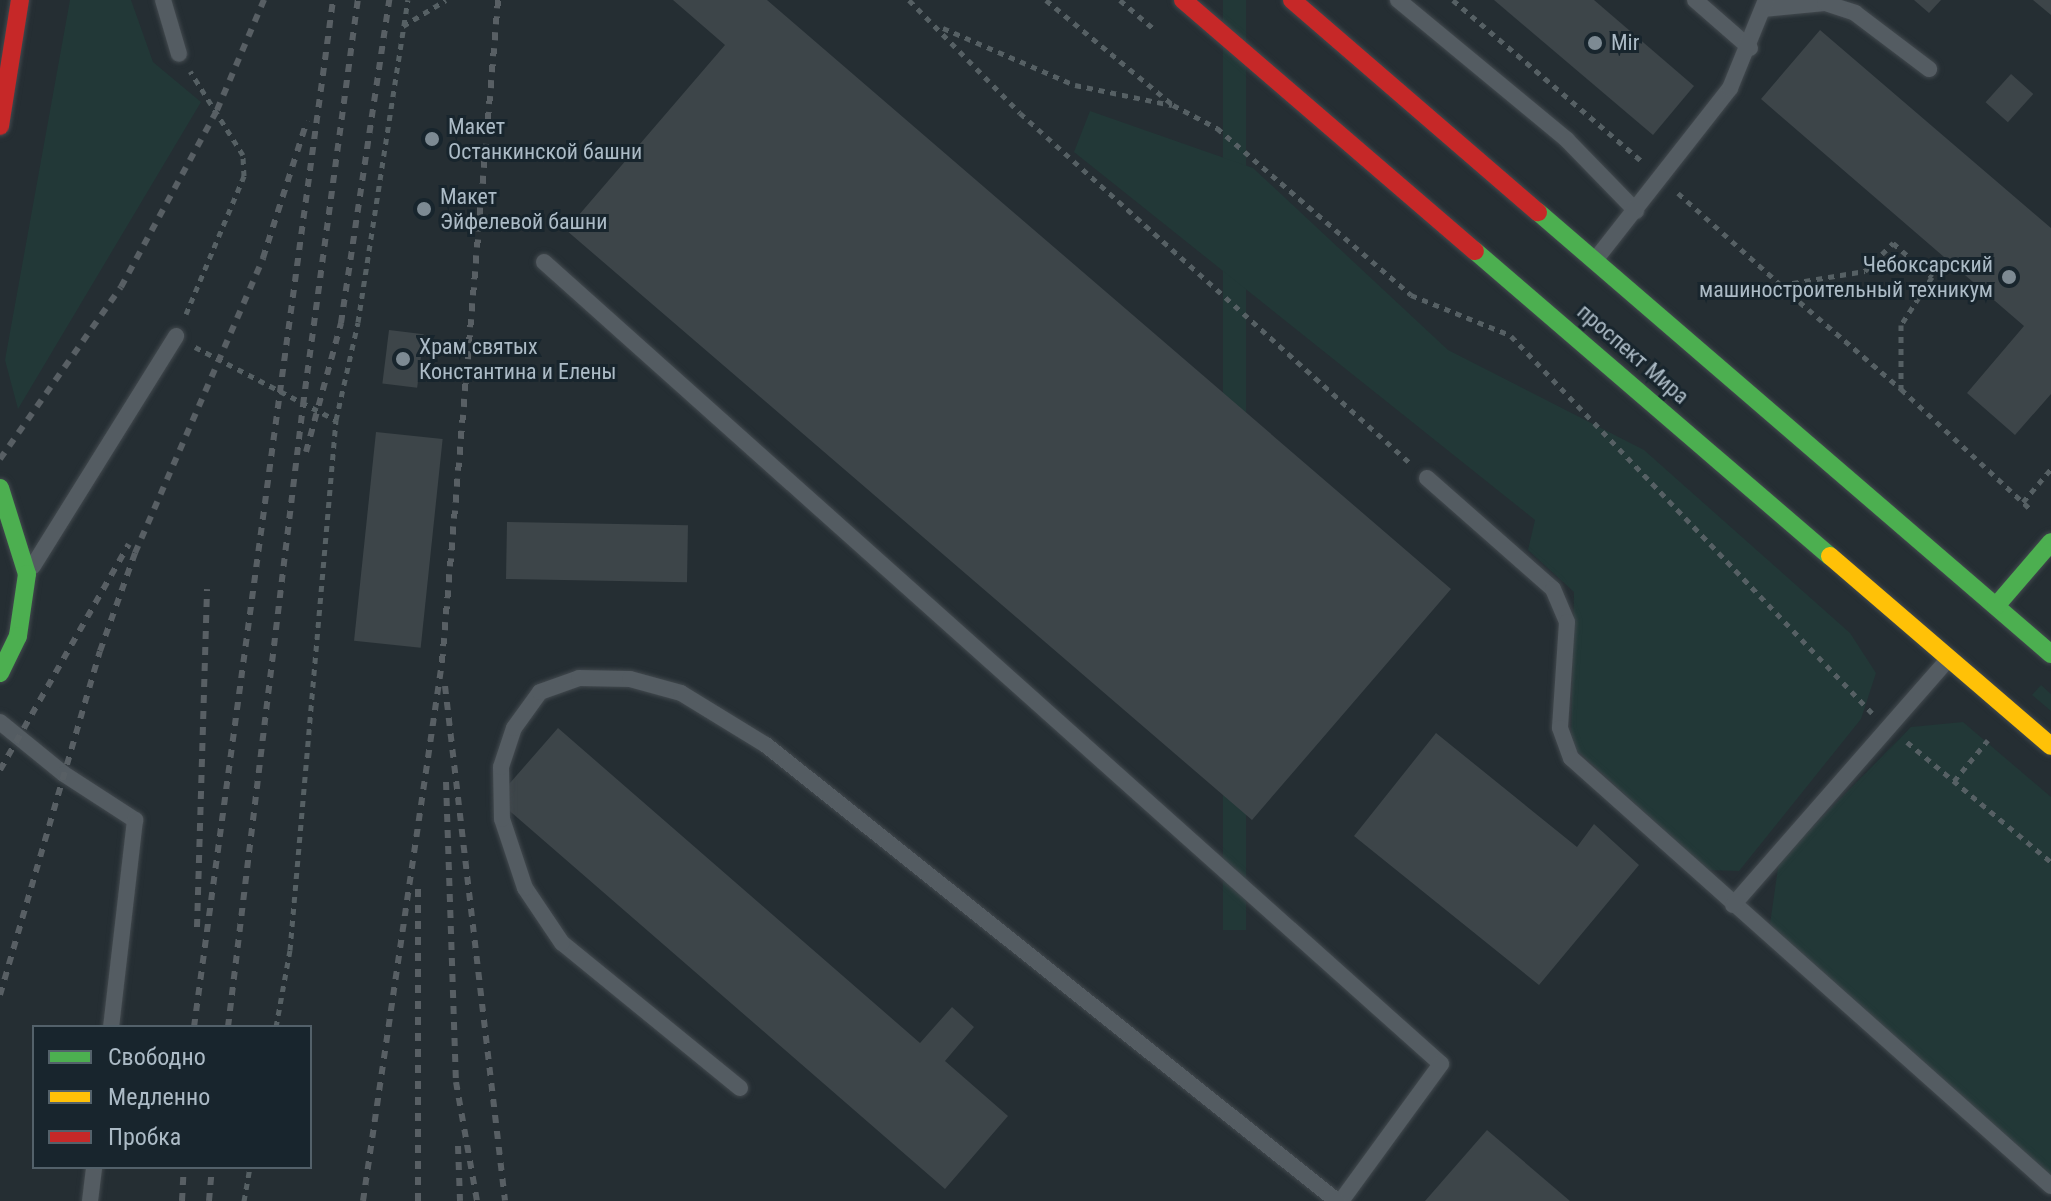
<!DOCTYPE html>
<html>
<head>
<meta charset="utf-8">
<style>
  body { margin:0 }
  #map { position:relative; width:2051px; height:1201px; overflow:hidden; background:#252e33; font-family:"Roboto Condensed",sans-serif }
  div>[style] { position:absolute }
  .green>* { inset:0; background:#223837; transform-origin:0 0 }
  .building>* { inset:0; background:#3d4549; transform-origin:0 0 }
  .path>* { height:5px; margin-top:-2.5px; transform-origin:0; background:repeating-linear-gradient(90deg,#566064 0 6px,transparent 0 12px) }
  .roads { filter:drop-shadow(0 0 2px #42494e) drop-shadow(0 0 2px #42494e) }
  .lane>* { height:16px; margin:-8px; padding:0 8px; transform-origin:8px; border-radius:8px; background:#545c62 }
  .fast>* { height:18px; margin:-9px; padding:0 9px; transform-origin:9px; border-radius:9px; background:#4caf50 }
  .slow>* { height:18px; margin:-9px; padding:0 9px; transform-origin:9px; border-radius:9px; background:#ffc107 }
  .jam>* { height:18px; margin:-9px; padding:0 9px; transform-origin:9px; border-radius:9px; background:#c62828 }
  .rail>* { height:6px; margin-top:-3px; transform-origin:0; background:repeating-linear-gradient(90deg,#585f64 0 8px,transparent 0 16px) }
  .dots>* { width:22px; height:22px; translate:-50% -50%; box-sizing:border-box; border:4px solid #18252d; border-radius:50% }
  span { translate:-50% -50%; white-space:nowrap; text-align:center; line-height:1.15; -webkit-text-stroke:6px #18252d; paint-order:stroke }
  .poi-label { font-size:22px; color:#acbbc6 }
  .left { translate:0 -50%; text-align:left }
  .right { translate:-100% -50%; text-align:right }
  .street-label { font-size:22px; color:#acbbc6 }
  .legend { position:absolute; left:32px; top:1025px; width:280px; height:144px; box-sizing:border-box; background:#18252d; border:2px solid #53616a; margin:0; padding:10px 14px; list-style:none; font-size:24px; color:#acbbc6 }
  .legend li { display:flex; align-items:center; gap:16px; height:40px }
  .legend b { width:40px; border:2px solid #53616a }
</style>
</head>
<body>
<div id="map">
  <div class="green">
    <div style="clip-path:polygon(70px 0,131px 0,153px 62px,201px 102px,18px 409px,5px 360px)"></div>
    <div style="left:1223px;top:0;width:23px;height:930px"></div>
    <div style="clip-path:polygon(1090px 111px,1253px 168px,1448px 350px,1644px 450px,1850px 633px,1876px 673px,1861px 719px,1739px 871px,1708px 870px,1571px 745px,1574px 592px,1528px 550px,1535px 520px,1074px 152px)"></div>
    <div style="clip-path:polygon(2041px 685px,2051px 694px,2051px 711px,2032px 695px)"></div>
    <div style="clip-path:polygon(1963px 722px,2051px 797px,2051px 1179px,1768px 938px,1779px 861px,1911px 727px)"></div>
  </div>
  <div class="building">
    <div style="clip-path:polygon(673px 0,767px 0,1451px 589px,1252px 820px,566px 230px,725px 45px)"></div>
    <div style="clip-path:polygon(1494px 0,1594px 0,1694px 86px,1653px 135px)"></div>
    <div style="clip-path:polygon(1914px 0,1941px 0,1929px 13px)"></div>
    <div style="clip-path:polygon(2033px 0,2051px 0,2051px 15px)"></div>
    <div style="clip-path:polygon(1820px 30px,2051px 228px,2051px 394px,2015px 435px,1967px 393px,2024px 326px,1761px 99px)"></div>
    <div style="left:2011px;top:74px;width:30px;height:38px;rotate:42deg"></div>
    <div style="left:389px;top:330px;width:35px;height:54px;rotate:7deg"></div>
    <div style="left:376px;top:432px;width:67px;height:210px;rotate:6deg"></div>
    <div style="left:507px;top:522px;width:181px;height:57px;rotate:1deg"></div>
    <div style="clip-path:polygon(558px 728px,920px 1043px,952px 1007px,974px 1027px,945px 1061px,1008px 1116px,945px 1189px,496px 799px)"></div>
    <div style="clip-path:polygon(1436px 733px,1577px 847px,1594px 824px,1639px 865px,1539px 985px,1354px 836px)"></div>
    <div style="clip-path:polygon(1487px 1130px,1570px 1201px,1425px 1201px)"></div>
  </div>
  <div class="path">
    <div style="left:909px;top:0;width:158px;rotate:45.5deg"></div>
    <div style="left:1020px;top:113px;width:525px;rotate:41.91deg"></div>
    <div style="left:1046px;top:0;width:165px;rotate:39.6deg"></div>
    <div style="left:1173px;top:105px;width:50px;rotate:27.6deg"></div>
    <div style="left:1217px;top:128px;width:256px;rotate:40.7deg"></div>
    <div style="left:1411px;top:295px;width:107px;rotate:22deg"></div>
    <div style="left:1120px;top:0;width:45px;rotate:40.5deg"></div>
    <div style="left:1453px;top:0;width:251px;rotate:40.5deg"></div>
    <div style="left:403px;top:26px;width:50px;rotate:-31.2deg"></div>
    <div style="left:943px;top:28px;width:144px;rotate:23.4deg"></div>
    <div style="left:1075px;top:85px;width:99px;rotate:11.7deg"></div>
    <div style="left:1678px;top:193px;width:138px;rotate:41.8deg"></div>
    <div style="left:1781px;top:285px;width:85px;rotate:-9.5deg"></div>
    <div style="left:1865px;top:271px;width:40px;rotate:-45deg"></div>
    <div style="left:1893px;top:243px;width:52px;rotate:41.1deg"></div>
    <div style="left:1932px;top:277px;width:57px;rotate:122.9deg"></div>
    <div style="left:1901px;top:325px;width:64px;rotate:90deg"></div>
    <div style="left:1901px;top:389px;width:178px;rotate:42.9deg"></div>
    <div style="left:1781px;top:286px;width:158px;rotate:40.6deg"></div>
    <div style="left:186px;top:314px;width:150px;rotate:-67.2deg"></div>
    <div style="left:244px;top:176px;width:21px;rotate:-93deg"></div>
    <div style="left:243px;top:155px;width:99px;rotate:-122.2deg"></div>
    <div style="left:1511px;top:336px;width:522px;rotate:46.24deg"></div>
    <div style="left:195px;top:347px;width:159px;rotate:27.4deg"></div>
    <div style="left:2023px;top:502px;width:43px;rotate:-49.7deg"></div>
    <div style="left:1907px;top:742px;width:187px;rotate:39.8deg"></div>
    <div style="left:1954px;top:781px;width:53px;rotate:-50.3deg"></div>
    <div style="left:276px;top:1027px;width:78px;rotate:-79.7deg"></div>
    <div style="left:290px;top:950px;width:532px;rotate:-85.04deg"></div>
    <div style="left:336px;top:420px;width:100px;rotate:-77.3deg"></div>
    <div style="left:358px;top:322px;width:326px;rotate:-81.2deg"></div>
    <div style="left:244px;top:1201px;width:35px;rotate:-80deg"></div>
  </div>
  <div class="roads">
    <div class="lane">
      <div style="left:163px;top:0;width:56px;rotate:73.5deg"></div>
      <div style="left:1398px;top:0;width:219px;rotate:39.6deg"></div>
      <div style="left:1567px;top:140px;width:99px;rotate:45.8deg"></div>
      <div style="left:1695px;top:0;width:73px;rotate:41.1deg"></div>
      <div style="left:1763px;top:9px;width:62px;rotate:-5.5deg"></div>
      <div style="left:1825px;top:3px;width:32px;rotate:18deg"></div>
      <div style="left:1855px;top:13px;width:93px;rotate:37.1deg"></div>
      <div style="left:1596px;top:259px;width:217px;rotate:-51.9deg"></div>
      <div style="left:1730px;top:88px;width:95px;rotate:-67.8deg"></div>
      <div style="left:544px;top:262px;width:1203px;rotate:41.8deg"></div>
      <div style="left:1441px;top:1064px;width:170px;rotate:126.1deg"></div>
      <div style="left:1427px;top:478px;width:168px;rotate:41.4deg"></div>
      <div style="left:1553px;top:589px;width:36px;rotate:67deg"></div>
      <div style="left:1567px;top:622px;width:106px;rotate:93.8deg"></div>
      <div style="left:1560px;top:728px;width:32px;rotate:70deg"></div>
      <div style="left:1571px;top:758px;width:643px;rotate:41.72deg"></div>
      <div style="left:33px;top:566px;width:271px;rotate:-58.1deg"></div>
      <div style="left:0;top:722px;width:82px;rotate:39.1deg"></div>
      <div style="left:64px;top:774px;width:85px;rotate:32.9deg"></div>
      <div style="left:135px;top:820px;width:208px;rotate:96.6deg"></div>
      <div style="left:1733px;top:905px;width:327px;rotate:-48.8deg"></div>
      <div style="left:740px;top:1088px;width:230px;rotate:-140.8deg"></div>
      <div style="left:562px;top:943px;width:66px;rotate:-123.9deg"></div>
      <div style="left:525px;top:888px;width:73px;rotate:-108.4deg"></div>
      <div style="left:502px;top:819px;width:52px;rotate:-91.1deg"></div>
      <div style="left:501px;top:767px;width:41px;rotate:-71.6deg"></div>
      <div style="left:514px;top:728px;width:44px;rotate:-54.2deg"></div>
      <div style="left:540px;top:692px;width:41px;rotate:-19.7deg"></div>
      <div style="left:579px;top:678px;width:51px;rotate:1.1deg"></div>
      <div style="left:630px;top:679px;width:53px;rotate:15.4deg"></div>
      <div style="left:681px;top:693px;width:100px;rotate:31.5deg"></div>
      <div style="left:766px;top:745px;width:731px;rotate:38.61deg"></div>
      <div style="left:90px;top:1201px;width:34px;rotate:-83deg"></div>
    </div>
    <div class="fast">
      <div style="left:1538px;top:212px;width:677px;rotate:40.75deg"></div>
      <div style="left:1475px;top:251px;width:468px;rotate:40.7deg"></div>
      <div style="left:0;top:488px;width:90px;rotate:72.6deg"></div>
      <div style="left:27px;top:574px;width:63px;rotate:98.3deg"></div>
      <div style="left:18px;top:636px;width:41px;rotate:115.9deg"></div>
      <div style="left:1996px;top:606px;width:84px;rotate:-49.3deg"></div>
    </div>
    <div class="slow">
      <div style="left:1830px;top:556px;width:291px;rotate:40.7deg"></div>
    </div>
    <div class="jam">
      <div style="left:1183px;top:0;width:385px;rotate:40.7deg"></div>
      <div style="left:1292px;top:0;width:325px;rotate:40.8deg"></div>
      <div style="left:0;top:126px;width:128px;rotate:-81deg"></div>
    </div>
  </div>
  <div class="rail">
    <div style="left:306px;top:452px;width:134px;rotate:-74.8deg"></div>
    <div style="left:341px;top:323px;width:327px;rotate:-81.5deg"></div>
    <div style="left:0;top:459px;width:210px;rotate:-54.9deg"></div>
    <div style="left:121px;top:287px;width:201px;rotate:-61.5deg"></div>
    <div style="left:217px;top:110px;width:120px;rotate:-66.9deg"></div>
    <div style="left:445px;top:686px;width:518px;rotate:83.35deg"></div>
    <div style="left:0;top:770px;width:260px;rotate:-60.3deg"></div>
    <div style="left:446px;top:782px;width:300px;rotate:88.1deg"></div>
    <div style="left:456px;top:1082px;width:121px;rotate:80deg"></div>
    <div style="left:197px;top:927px;width:338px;rotate:-88.3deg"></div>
    <div style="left:0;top:995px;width:358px;rotate:-73.8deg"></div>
    <div style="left:100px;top:651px;width:104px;rotate:-70.3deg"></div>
    <div style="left:135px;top:553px;width:322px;rotate:-66.5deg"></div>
    <div style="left:263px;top:258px;width:144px;rotate:-72.2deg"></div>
    <div style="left:194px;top:1027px;width:1036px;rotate:-82.29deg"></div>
    <div style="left:228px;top:1027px;width:627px;rotate:-83.12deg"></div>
    <div style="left:303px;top:405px;width:409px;rotate:-82.3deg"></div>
    <div style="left:458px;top:1146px;width:55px;rotate:87.9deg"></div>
    <div style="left:182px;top:1201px;width:34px;rotate:-87deg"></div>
    <div style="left:209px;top:1201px;width:34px;rotate:-85deg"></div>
    <div style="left:363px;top:1201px;width:545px;rotate:-81.66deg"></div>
    <div style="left:442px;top:662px;width:664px;rotate:-85.16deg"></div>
    <div style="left:418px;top:1201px;width:317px;rotate:-90deg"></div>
  </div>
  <div class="dots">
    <div style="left:1595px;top:43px;background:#7d8a93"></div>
    <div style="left:432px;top:139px;background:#7d8a93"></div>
    <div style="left:424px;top:209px;background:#7d8a93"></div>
    <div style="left:2009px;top:277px;background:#7d8a93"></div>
    <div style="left:403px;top:359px;background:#7d8a93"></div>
  </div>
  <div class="poi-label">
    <span class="left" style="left:1611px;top:43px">Mir</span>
    <span class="left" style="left:448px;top:139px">Макет<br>Останкинской башни</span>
    <span class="left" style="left:440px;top:209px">Макет<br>Эйфелевой башни</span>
    <span class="right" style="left:1993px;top:277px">Чебоксарский<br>машиностроительный техникум</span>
    <span class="left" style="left:419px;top:359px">Храм святых<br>Константина и Елены</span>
  </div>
  <div class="street-label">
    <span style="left:1633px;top:354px;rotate:41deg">проспект Мира</span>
  </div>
  <ul class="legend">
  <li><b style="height:10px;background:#4caf50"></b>Свободно</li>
  <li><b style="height:10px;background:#ffc107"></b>Медленно</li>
  <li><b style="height:10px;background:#c62828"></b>Пробка</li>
  </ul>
</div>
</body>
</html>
